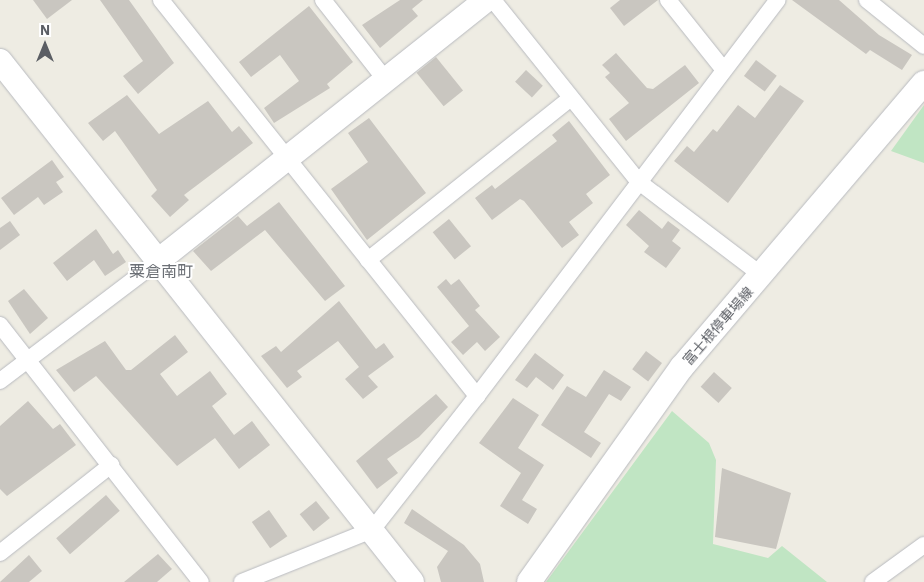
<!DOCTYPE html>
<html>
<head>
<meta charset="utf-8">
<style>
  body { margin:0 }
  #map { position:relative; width:924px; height:582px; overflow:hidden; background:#eeece3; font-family:"IBM Plex Sans","Noto Sans JP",sans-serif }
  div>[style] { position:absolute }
  .green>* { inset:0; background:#c0e5c3 }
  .building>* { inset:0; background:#c9c6c0; transform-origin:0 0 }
  .roads { filter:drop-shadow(0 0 1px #b8babf) drop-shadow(0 0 1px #b8babf) }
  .street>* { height:16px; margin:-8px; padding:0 8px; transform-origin:8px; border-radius:8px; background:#fff }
  .secondary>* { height:24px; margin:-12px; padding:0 12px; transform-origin:12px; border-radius:12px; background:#fff }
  span { translate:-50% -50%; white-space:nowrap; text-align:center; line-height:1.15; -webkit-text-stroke:4px #fff; paint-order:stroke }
  .street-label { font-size:14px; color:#5b5e64 }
  .quarter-label { font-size:16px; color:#6c7076 }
  .north { position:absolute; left:20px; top:20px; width:50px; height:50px; -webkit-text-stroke:4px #fff; paint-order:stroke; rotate:0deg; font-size:14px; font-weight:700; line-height:20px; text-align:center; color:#5b5e64 }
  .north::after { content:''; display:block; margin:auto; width:18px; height:22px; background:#5b5e64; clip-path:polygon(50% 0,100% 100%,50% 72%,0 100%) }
</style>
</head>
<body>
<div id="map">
  <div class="green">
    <div style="clip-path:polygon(924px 105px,924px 163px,891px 151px)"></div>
    <div style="clip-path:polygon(672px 411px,709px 443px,716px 460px,713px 544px,768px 558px,782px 546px,827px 582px,546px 582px)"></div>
  </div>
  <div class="building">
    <div style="clip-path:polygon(33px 0,72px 0,47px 19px)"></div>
    <div style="clip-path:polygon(100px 0,129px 0,174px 63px,138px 94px,123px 76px,143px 61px)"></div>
    <div style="clip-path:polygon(400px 0,423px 0,412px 9px,418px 16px,380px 48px,362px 25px)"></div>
    <div style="clip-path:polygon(620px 0,658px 0,624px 26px,610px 8px)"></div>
    <div style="clip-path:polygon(792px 0,839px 0,879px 35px,912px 55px,902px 70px,870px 50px,866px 54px)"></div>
    <div style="clip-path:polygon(309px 6px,353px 62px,327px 84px,330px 88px,274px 123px,264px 108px,299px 81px,280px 55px,251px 77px,239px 62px)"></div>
    <div style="clip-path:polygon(616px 53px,647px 88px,653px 89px,685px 65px,699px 83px,626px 141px,609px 119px,629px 103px,605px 77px,610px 73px,602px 65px)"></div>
    <div style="left:436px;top:57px;width:43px;height:25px;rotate:51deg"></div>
    <div style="left:756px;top:60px;width:26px;height:20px;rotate:37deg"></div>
    <div style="left:526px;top:70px;width:23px;height:16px;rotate:43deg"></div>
    <div style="clip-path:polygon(780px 85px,804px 101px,728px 203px,674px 161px,687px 146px,694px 152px,713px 129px,717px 132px,738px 105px,755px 118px)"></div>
    <div style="clip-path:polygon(127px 95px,159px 134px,208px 101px,232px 132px,239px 126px,253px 143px,184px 195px,189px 200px,170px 217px,151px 196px,157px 190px,115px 131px,103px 141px,88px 123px)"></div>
    <div style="clip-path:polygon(369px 118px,426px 193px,367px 240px,331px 189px,368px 162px,348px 133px)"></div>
    <div style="clip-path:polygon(569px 121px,610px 175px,586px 194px,593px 203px,569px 222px,579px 235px,562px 248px,524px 201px,520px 199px,492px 220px,475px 198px,492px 185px,495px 189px,557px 141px,552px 135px)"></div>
    <div style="clip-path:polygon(52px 160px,64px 177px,56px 182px,63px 192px,44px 205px,38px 197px,14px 215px,1px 198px)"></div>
    <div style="clip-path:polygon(279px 202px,345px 286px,325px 301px,265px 230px,211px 271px,193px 251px,238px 216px,247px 226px)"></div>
    <div style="clip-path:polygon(639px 210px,662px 229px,668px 221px,680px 230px,672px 241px,681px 248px,666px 268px,644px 252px,649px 246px,626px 225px)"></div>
    <div style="left:449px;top:219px;width:35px;height:21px;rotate:51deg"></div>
    <div style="clip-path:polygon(10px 221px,20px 235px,0 250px,0 228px)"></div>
    <div style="clip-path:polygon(96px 229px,113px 254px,118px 250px,126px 262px,105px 276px,94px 260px,67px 281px,53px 263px)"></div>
    <div style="clip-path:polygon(446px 279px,451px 285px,459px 279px,480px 306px,475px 310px,500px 337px,485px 351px,477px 342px,463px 355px,451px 342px,469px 326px,437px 287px)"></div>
    <div style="clip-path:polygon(24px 289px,48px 318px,30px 334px,8px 301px)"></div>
    <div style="clip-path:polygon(339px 301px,376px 349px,384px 343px,394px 357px,368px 376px,378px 387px,363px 399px,345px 379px,359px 367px,338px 341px,297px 371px,302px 377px,287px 388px,261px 356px,276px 346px,281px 352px)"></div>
    <div style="clip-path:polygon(175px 335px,188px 352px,160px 374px,177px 396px,210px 371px,227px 394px,212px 406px,234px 435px,252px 421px,270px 445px,239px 469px,215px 438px,177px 466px,96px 376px,74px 392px,56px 370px,105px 341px,126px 370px,131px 370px)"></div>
    <div style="left:646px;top:351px;width:20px;height:23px;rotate:37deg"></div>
    <div style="clip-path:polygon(535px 353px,564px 375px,553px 390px,536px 377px,527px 388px,515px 380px)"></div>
    <div style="clip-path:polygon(604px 370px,631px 387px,621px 401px,609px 394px,584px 432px,601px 443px,591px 458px,541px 425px,567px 386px,586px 397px)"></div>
    <div style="left:714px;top:372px;width:24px;height:20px;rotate:42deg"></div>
    <div style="clip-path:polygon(436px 394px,448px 407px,419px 437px,387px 459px,398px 473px,377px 489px,356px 461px)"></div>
    <div style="clip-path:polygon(513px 398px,539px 415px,518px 448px,544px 465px,522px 500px,537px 509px,528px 524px,500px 506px,521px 473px,479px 443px)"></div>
    <div style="clip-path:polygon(28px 401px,53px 429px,60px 424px,76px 445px,7px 496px,0 489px,0 426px)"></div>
    <div style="clip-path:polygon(722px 468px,791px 493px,776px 549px,715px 537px)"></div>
    <div style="left:106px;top:495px;width:21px;height:66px;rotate:49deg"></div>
    <div style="left:316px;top:501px;width:22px;height:21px;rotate:51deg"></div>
    <div style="clip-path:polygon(412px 509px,464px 545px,480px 564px,484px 582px,441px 582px,437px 567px,448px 551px,404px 523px)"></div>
    <div style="left:269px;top:510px;width:32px;height:21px;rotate:55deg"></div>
    <div style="clip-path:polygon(158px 554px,172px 569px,157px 582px,124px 582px)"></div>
    <div style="clip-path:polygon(29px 555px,42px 571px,29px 582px,0 582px)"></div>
  </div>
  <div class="roads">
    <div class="street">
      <div style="left:161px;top:0;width:507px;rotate:51.41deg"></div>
      <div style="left:477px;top:396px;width:497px;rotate:-52.8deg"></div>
      <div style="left:323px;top:0;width:100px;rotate:51.9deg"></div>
      <div style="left:493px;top:0;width:233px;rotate:51.3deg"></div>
      <div style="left:639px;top:182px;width:156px;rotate:37.2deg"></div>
      <div style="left:668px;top:0;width:88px;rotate:51.4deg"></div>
      <div style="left:867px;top:0;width:73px;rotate:38.9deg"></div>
      <div style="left:368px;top:260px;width:258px;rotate:-38.6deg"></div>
      <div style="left:0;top:325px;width:326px;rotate:52deg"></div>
      <div style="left:0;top:381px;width:198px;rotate:-37.2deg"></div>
      <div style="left:0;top:553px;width:142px;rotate:-38.4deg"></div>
      <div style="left:242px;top:582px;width:140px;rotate:-21.8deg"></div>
      <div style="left:372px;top:530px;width:170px;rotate:-51.9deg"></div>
      <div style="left:873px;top:582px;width:63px;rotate:-36deg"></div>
    </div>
    <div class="secondary">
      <div style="left:0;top:61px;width:664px;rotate:51.66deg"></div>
      <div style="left:158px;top:261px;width:419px;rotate:-38.5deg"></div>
      <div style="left:529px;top:582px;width:264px;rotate:-54.6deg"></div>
      <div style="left:682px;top:367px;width:373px;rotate:-49.6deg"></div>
    </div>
  </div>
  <div class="street-label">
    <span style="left:718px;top:326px;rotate:-49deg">富士根停車場線</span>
  </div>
  <div class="quarter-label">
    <span style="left:161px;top:271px">粟倉南町</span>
  </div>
  <div class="north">N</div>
</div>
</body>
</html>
